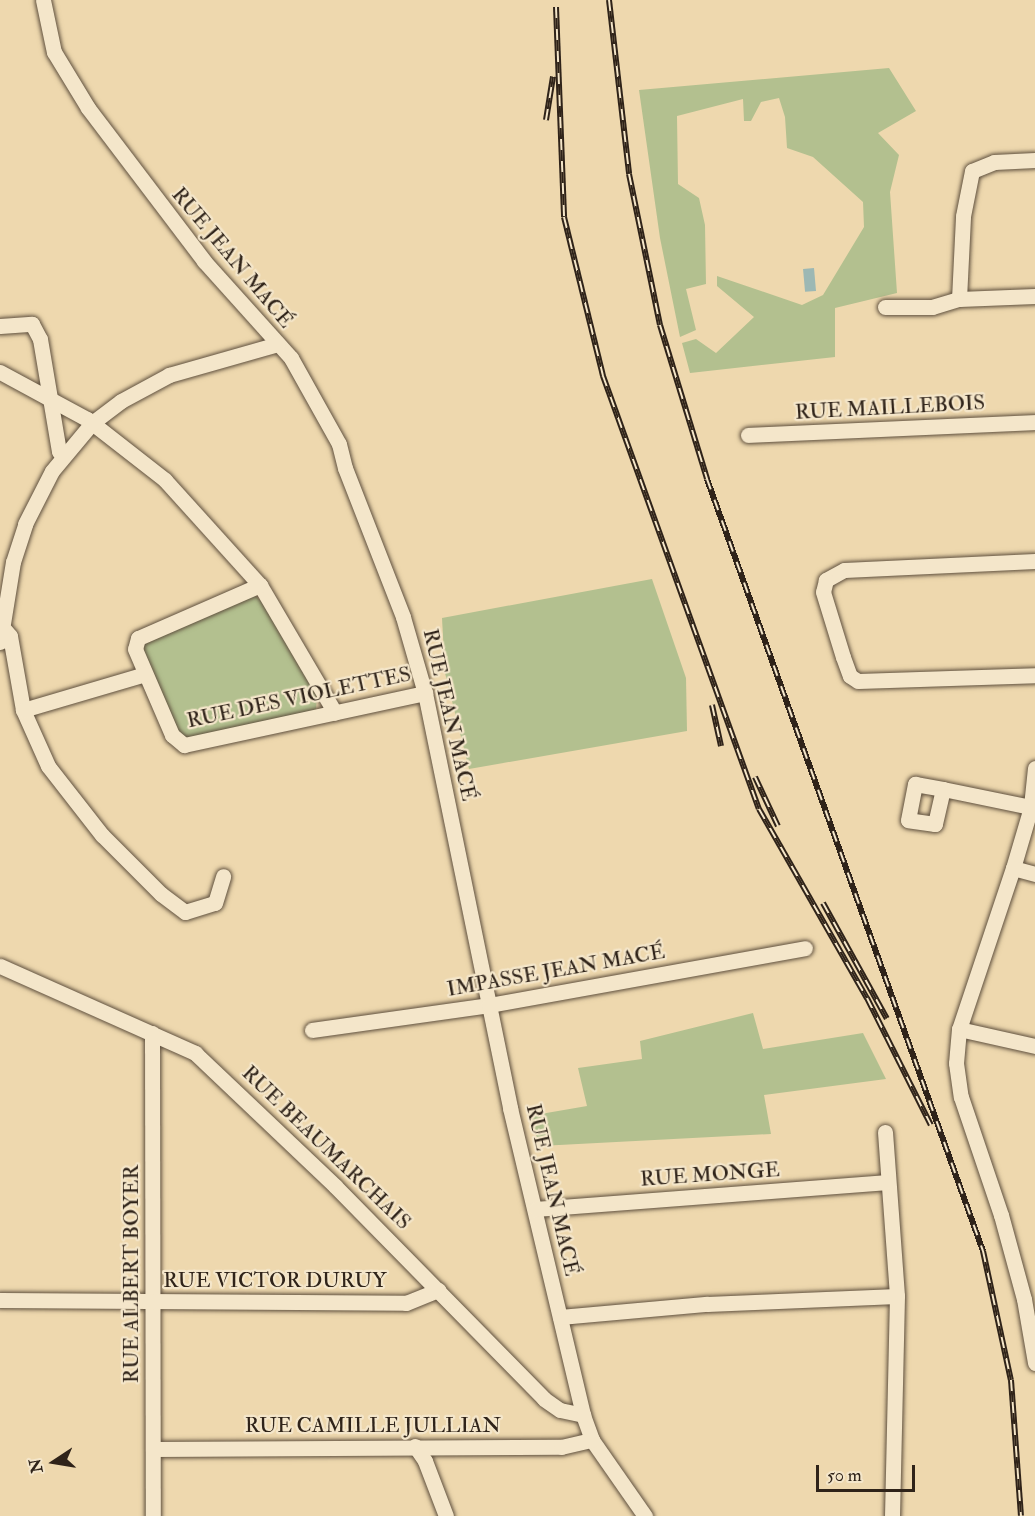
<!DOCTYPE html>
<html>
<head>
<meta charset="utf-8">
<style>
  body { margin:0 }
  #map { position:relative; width:1035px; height:1516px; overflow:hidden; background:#eed8ae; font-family:"IM FELL Double Pica",serif }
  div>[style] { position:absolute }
  .green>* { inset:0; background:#b3c08f }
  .water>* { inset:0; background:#9cb8b4; transform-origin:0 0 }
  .roads { filter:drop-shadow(0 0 2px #5f503e) drop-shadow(0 0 2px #5f503e) }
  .minor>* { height:15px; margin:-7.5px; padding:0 7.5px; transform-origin:7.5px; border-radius:7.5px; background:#f4e6ca }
  .rail>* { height:6px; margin-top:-3px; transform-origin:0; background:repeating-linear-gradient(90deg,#f4e6ca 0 11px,#2f2319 0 22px); box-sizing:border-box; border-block:2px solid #2f2319 }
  span { translate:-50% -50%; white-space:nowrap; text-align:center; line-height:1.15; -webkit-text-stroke:4.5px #f4e6ca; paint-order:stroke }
  .street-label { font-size:21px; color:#2f2319 }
  .north { position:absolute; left:24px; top:1432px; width:60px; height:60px; -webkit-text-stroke:4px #f4e6ca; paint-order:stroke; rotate:258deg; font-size:16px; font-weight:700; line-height:24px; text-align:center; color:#2f2319 }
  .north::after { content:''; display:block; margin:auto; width:21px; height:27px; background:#2f2319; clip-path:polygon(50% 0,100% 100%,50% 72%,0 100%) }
  .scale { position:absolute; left:816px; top:1465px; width:99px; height:27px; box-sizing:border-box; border:3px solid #2f2319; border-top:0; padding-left:8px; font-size:18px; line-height:21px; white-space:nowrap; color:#2f2319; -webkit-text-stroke:4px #f4e6ca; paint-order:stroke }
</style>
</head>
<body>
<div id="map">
  <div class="green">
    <div style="clip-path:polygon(889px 68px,916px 111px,878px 133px,899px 155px,890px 192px,897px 293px,835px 308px,835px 357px,690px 373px,682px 343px,696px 339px,716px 353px,754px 317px,717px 286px,717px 276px,802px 305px,823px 295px,864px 227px,863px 202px,813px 157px,787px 148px,785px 117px,779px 98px,761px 102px,751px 121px,744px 121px,743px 99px,677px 116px,678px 184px,699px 198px,705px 225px,706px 284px,686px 289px,696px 330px,680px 337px,660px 238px,639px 90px)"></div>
    <div style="clip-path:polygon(652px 579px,686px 678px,687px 731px,469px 769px,445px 673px,442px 618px)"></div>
    <div style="clip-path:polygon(254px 595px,261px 601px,317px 697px,316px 710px,188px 739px,179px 734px,142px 653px,143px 642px)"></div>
    <div style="clip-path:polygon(753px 1013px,763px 1049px,863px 1033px,886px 1079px,764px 1095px,771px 1134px,540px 1146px,529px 1116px,587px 1106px,578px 1068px,642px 1059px,640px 1041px)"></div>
  </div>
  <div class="water">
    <div style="left:814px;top:268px;width:23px;height:11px;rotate:85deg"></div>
  </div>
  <div class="roads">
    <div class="minor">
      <div style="left:43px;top:0;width:53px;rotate:78.1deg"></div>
      <div style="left:54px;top:52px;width:66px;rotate:58.7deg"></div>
      <div style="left:88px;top:108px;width:192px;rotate:52.8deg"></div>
      <div style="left:204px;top:261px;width:130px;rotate:48.1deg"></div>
      <div style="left:291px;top:358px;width:98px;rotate:60.8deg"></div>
      <div style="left:339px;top:444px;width:25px;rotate:76deg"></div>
      <div style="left:345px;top:468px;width:160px;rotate:68.7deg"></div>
      <div style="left:403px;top:617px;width:79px;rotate:73.9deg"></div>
      <div style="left:425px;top:693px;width:424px;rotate:78.4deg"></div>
      <div style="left:510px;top:1108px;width:316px;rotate:76.6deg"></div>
      <div style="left:583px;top:1415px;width:27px;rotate:70deg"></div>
      <div style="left:592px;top:1440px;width:93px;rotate:55.1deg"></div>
      <div style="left:959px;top:299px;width:83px;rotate:-87.2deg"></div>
      <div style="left:963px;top:216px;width:46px;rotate:-78.7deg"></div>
      <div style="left:972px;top:171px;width:24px;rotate:-22deg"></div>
      <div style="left:994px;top:162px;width:41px;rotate:-2.8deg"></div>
      <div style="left:885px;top:307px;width:47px"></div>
      <div style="left:932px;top:307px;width:28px;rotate:-17deg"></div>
      <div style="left:959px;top:299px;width:76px;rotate:-2.3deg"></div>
      <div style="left:0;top:326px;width:32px;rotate:-4deg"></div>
      <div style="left:32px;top:324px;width:17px;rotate:62deg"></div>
      <div style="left:40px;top:339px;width:114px;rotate:80.4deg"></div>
      <div style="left:59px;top:451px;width:7px;rotate:56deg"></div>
      <div style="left:0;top:372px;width:99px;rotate:28.4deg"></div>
      <div style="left:87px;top:419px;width:99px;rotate:38deg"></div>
      <div style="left:165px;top:480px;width:142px;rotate:47.9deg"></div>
      <div style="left:260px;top:585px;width:148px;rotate:59.6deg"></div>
      <div style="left:748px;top:435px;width:287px;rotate:-2.6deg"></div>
      <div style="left:1035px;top:561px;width:191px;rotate:177.3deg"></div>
      <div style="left:844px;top:570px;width:21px;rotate:151deg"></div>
      <div style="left:826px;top:580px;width:12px;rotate:104deg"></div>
      <div style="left:823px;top:592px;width:68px;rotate:72.9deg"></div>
      <div style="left:843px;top:657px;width:20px;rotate:70deg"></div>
      <div style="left:850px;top:676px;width:9px;rotate:32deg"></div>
      <div style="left:858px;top:681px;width:177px;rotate:-1.9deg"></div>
      <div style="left:260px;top:585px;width:133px;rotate:156.5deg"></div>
      <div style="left:138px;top:638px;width:11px;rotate:105deg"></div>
      <div style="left:135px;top:649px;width:94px;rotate:66.7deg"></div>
      <div style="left:172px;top:735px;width:16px;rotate:40deg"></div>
      <div style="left:184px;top:745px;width:247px;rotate:-12.2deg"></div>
      <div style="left:5px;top:630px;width:8px;rotate:50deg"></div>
      <div style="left:10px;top:636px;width:75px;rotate:80deg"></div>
      <div style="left:23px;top:710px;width:61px;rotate:65.9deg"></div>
      <div style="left:48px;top:766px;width:88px;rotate:52deg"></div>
      <div style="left:102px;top:835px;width:83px;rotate:45deg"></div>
      <div style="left:161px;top:894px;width:30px;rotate:37deg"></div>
      <div style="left:185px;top:912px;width:31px;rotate:-17deg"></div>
      <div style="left:215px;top:903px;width:28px;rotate:-73deg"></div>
      <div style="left:0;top:642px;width:81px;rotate:-80.8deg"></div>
      <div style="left:13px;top:562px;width:40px;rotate:-72deg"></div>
      <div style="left:25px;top:524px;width:59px;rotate:-63deg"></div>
      <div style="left:52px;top:471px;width:62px;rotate:-50.2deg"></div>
      <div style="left:92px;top:423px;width:36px;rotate:-37deg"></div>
      <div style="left:121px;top:401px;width:55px;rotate:-28.4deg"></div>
      <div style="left:169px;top:375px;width:113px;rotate:-15.9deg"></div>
      <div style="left:23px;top:710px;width:127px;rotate:-16.4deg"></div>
      <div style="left:1035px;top:768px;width:39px;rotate:96deg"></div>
      <div style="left:1031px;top:807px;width:64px;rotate:106.4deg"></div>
      <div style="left:1013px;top:868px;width:170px;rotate:108.5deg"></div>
      <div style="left:959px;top:1029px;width:34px;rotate:95deg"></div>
      <div style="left:956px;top:1063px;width:34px;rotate:82deg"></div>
      <div style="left:961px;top:1097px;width:125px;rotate:71.3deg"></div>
      <div style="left:1001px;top:1215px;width:87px;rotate:74.7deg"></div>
      <div style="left:1024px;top:1299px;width:65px;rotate:80.2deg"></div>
      <div style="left:943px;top:789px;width:36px;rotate:103deg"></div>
      <div style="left:935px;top:824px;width:27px;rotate:-172deg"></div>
      <div style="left:908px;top:820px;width:37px;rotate:-79deg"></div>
      <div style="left:915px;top:784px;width:28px;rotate:10deg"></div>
      <div style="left:943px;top:789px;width:90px;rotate:11.6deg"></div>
      <div style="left:1013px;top:868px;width:23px;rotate:15deg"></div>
      <div style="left:0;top:966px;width:214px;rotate:24deg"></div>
      <div style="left:195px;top:1053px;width:193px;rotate:43.5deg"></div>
      <div style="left:335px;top:1186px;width:298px;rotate:45.5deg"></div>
      <div style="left:544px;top:1399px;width:19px;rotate:35deg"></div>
      <div style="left:560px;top:1410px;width:24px;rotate:12deg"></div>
      <div style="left:959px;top:1029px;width:78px;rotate:12.6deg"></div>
      <div style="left:312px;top:1030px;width:179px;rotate:-8deg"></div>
      <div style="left:489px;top:1005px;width:321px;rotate:-10.2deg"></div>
      <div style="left:152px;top:1033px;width:483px;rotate:89.9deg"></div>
      <div style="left:885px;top:1132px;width:164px;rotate:85.8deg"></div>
      <div style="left:897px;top:1296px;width:220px;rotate:91.3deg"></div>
      <div style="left:536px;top:1209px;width:352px;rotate:-4.4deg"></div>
      <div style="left:0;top:1300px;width:406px;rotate:0.4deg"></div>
      <div style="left:406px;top:1303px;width:35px;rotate:-22deg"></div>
      <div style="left:560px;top:1317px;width:148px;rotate:-5.1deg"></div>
      <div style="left:707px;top:1304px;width:190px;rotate:-2.4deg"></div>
      <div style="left:415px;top:1446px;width:18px;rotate:56deg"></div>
      <div style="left:425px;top:1461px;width:59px;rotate:69.1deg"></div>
      <div style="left:153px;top:1449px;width:408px;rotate:-0.3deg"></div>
      <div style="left:561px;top:1447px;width:32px;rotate:-13deg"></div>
    </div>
  </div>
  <div class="rail">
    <div style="left:609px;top:0;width:175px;rotate:83.4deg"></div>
    <div style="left:629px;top:174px;width:154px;rotate:78.4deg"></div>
    <div style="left:660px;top:325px;width:161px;rotate:73deg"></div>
    <div style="left:707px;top:479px;width:820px;rotate:70.33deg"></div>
    <div style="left:983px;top:1251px;width:132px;rotate:77.8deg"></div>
    <div style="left:1011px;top:1380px;width:136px;rotate:85.8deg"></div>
    <div style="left:556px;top:7px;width:210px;rotate:87.8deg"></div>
    <div style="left:564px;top:217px;width:164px;rotate:76.2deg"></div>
    <div style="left:603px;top:376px;width:460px;rotate:70.2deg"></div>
    <div style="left:759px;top:809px;width:218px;rotate:60.3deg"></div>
    <div style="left:867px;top:998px;width:142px;rotate:63.3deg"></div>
    <div style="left:546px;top:120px;width:44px;rotate:-80.8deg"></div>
    <div style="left:712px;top:705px;width:42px;rotate:77.6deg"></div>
    <div style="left:755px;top:777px;width:54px;rotate:64.9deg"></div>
    <div style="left:823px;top:903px;width:132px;rotate:61.1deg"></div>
  </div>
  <div class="street-label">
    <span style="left:232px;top:258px;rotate:50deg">RUE JEAN MACÉ</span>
    <span style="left:890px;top:408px;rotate:-3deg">RUE MAILLEBOIS</span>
    <span style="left:299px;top:698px;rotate:-12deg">RUE DES VIOLETTES</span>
    <span style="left:449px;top:715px;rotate:77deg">RUE JEAN MACÉ</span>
    <span style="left:556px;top:971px;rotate:-10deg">IMPASSE JEAN MACÉ</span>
    <span style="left:326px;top:1148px;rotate:44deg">RUE BEAUMARCHAIS</span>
    <span style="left:710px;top:1175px;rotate:-4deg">RUE MONGE</span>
    <span style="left:552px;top:1190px;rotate:77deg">RUE JEAN MACÉ</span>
    <span style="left:132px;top:1274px;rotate:-90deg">RUE ALBERT BOYER</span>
    <span style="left:275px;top:1281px">RUE VICTOR DURUY</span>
    <span style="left:373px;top:1426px">RUE CAMILLE JULLIAN</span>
  </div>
  <div class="north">N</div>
  <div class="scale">50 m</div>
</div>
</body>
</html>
